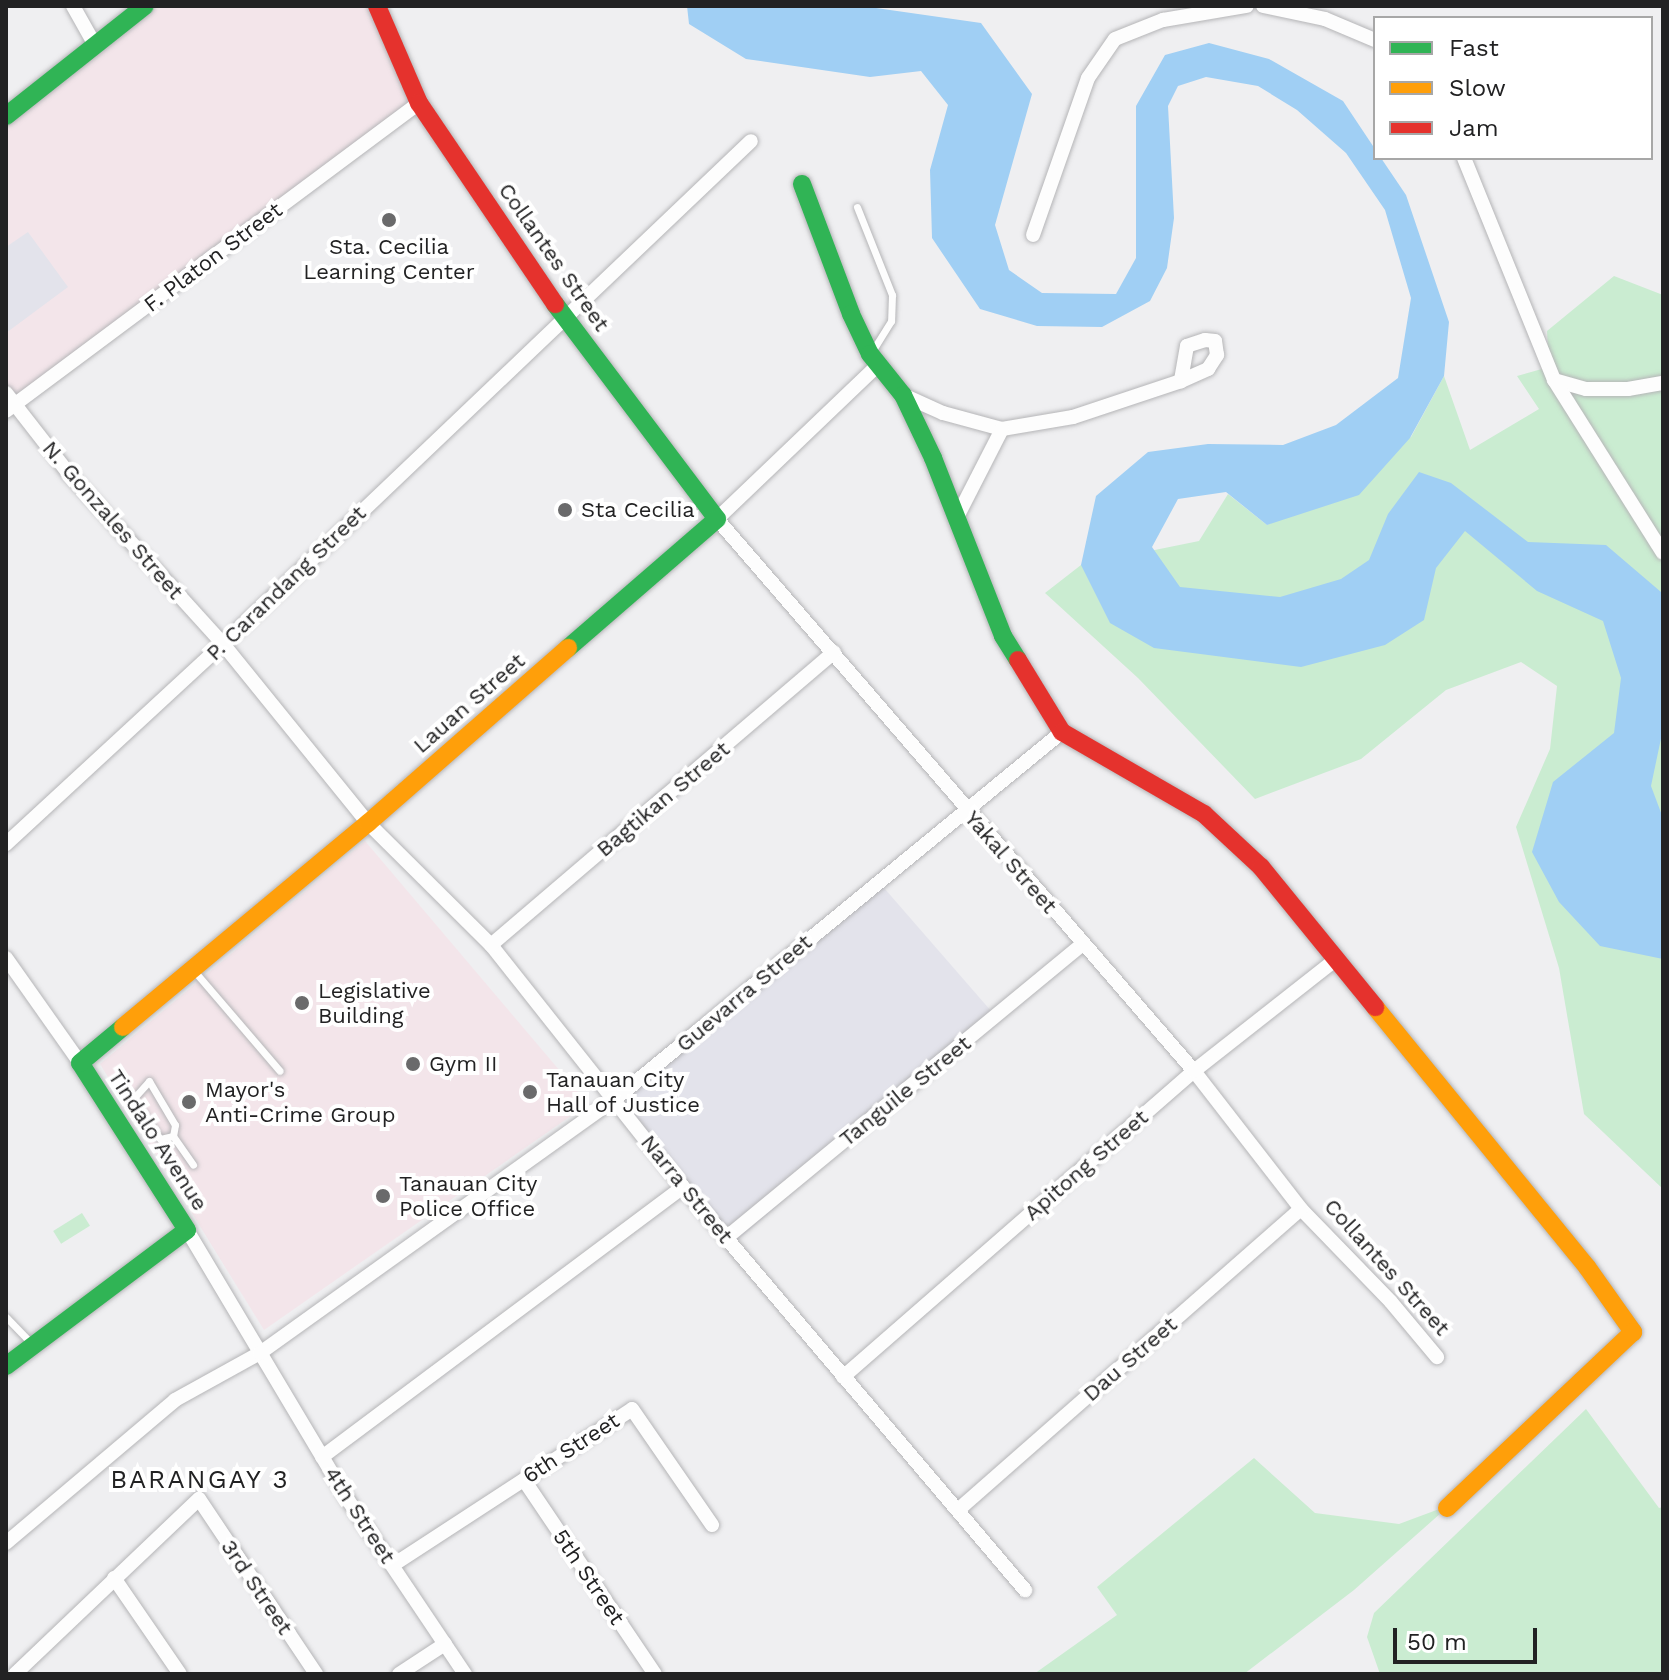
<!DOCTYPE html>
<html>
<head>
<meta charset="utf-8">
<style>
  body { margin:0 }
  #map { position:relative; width:1669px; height:1680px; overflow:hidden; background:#efeff1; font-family:"Work Sans",sans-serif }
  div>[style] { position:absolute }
  .commercial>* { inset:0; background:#f3e5ea }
  .built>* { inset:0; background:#e3e3eb; transform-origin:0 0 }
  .green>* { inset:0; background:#caecd1; transform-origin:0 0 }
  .water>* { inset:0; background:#a0cff4 }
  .roads { filter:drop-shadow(0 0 2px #b5b5b7) drop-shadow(0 0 2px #b5b5b7) }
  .lane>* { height:7px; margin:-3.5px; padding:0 3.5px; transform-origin:3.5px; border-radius:3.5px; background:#fdfdfd }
  .street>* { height:14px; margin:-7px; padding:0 7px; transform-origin:7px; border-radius:7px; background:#fdfdfd }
  .fast>* { height:18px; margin:-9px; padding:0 9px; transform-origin:9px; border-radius:9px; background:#30b455 }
  .slow>* { height:18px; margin:-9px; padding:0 9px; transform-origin:9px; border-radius:9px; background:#ff9f0a }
  .jam>* { height:18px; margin:-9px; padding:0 9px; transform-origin:9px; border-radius:9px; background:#e5322d }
  .dots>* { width:22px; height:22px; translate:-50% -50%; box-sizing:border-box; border:4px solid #fff; border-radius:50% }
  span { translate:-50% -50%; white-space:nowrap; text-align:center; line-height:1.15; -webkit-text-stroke:8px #fff; paint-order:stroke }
  .poi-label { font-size:22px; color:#222223 }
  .left { translate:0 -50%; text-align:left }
  .street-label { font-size:22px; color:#222223 }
  .quarter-label { font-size:26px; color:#222223; letter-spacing:2px }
  .frame { position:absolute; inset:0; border:8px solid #222223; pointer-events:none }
  .legend { position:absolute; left:1373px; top:16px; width:280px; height:144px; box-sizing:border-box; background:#fff; border:2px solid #a7a7a7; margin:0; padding:10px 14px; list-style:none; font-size:24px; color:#222223 }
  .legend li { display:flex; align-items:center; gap:16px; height:40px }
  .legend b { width:40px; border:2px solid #a7a7a7 }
  .scale { position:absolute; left:1393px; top:1628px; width:144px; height:36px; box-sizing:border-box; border:4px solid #222223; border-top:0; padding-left:10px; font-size:24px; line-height:28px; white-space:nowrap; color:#222223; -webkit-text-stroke:6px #fff; paint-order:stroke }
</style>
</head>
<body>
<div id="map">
  <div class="commercial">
    <div style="clip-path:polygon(145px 6px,376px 6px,419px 103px,14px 404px,6px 393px,6px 116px)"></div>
    <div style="clip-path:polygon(365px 841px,588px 1104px,264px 1330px,100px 1064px)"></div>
  </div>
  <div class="built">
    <div style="clip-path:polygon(28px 232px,68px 287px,6px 333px,6px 247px)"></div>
    <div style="left:878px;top:881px;width:179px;height:342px;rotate:49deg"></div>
  </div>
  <div class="green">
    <div style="clip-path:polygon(1614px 276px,1663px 295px,1663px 1189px,1584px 1114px,1559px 968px,1516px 827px,1550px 749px,1557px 686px,1521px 662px,1446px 690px,1361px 759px,1255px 799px,1138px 678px,1045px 593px,1081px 565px,1199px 541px,1228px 494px,1267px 525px,1411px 437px,1444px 376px,1470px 450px,1539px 409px,1517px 376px,1549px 367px,1547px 331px)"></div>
    <div style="left:82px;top:1213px;width:15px;height:34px;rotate:58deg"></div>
    <div style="clip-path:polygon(1586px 1409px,1659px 1508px,1663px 1507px,1663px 1674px,1380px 1674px,1367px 1637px,1374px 1613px)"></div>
    <div style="clip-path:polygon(1254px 1458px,1315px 1513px,1399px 1524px,1450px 1505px,1354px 1590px,1244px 1674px,1034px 1674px,1117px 1615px,1097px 1587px)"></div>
  </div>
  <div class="water">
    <div style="clip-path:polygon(687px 6px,862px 6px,981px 23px,1032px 94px,995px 225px,1009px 270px,1042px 293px,1116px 294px,1136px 258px,1136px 106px,1165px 55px,1209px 43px,1269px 59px,1343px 101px,1375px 149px,1375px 158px,1381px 158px,1406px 195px,1449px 322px,1444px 376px,1410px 438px,1359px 495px,1267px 525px,1226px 492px,1178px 499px,1152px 547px,1180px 587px,1280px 597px,1341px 579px,1369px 560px,1388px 514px,1419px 472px,1451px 483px,1528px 542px,1606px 545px,1661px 592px,1663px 729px,1651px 786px,1663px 818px,1663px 959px,1600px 946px,1559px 902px,1532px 852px,1553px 782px,1614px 733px,1621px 678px,1603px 621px,1537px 591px,1465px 531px,1436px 568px,1424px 620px,1385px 645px,1301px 667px,1154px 648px,1110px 623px,1081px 565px,1096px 496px,1148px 452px,1208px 444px,1283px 445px,1336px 425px,1398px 378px,1411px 298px,1385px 210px,1346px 153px,1297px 110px,1258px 86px,1206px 77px,1178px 86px,1168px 106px,1174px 218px,1167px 268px,1150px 301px,1102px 327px,1037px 326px,980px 309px,932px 238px,930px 170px,948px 105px,921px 71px,870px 77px,746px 59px,689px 24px)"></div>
  </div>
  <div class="roads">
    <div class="lane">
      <div style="left:857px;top:207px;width:95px;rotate:68.3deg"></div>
      <div style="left:892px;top:295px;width:26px;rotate:92deg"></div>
      <div style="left:891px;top:321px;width:36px;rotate:122deg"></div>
      <div style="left:195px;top:972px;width:130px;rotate:49.4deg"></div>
      <div style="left:173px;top:1136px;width:13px;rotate:167deg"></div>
      <div style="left:160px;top:1139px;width:48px;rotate:-124deg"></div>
      <div style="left:133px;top:1099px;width:24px;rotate:-48deg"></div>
      <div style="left:149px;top:1081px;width:51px;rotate:59.4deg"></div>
      <div style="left:175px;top:1125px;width:11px;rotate:100deg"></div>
      <div style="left:173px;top:1136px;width:35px;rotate:55deg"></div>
      <div style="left:6px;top:1317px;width:37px;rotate:46deg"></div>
    </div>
    <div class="street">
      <div style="left:73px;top:6px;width:45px;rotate:60.6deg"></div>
      <div style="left:1263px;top:6px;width:63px;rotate:11.8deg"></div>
      <div style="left:1325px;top:19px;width:54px;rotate:22.8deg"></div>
      <div style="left:1464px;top:158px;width:240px;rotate:67.9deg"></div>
      <div style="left:1554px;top:380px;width:33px;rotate:16deg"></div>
      <div style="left:1586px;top:389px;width:42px"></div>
      <div style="left:1628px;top:389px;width:36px;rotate:-10deg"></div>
      <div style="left:1033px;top:235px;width:166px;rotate:-70.7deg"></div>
      <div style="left:1088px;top:78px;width:47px;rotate:-55.3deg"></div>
      <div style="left:1115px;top:39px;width:52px;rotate:-21.6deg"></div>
      <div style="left:1163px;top:20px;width:85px;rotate:-9.5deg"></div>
      <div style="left:878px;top:365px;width:223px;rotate:136.3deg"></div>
      <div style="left:717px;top:519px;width:730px;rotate:49.17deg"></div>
      <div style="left:1194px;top:1071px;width:175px;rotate:52.2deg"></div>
      <div style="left:1301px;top:1209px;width:129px;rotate:45.9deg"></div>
      <div style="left:1391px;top:1302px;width:72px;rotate:50.1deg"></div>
      <div style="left:1554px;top:380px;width:204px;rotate:57.8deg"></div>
      <div style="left:6px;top:393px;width:103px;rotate:52.1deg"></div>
      <div style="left:69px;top:474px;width:229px;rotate:47.8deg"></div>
      <div style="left:223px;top:644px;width:230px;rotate:51deg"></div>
      <div style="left:368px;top:823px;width:173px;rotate:44.8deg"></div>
      <div style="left:491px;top:945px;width:309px;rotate:51.6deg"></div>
      <div style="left:683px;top:1187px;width:529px;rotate:49.68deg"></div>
      <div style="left:903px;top:395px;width:44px;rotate:24.2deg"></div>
      <div style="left:943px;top:413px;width:61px;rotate:15.2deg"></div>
      <div style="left:1002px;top:429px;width:72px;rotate:-9.6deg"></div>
      <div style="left:1073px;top:417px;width:114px;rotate:-18.4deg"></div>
      <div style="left:1181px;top:381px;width:30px;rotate:-24deg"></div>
      <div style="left:1208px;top:369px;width:17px;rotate:-57deg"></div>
      <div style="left:1217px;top:355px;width:14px;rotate:-98deg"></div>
      <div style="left:1215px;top:341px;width:10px;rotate:-174deg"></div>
      <div style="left:1205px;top:340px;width:19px;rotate:162deg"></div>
      <div style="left:1187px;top:346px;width:36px;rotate:100deg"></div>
      <div style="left:6px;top:411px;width:515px;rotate:-36.71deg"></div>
      <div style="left:956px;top:519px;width:101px;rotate:-62.9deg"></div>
      <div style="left:6px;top:844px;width:295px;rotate:-42.7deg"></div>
      <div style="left:223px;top:644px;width:729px;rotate:-43.61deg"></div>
      <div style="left:491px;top:945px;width:451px;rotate:-40.5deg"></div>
      <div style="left:6px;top:958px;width:128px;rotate:54.8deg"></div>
      <div style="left:187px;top:1230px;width:314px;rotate:59.2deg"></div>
      <div style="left:348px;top:1500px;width:210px;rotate:56.1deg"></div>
      <div style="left:726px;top:1238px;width:462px;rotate:-39.5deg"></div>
      <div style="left:843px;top:1377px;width:466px;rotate:-41.1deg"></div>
      <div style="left:1194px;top:1071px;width:179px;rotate:-38.2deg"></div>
      <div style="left:322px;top:1457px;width:451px;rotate:-36.8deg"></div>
      <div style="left:524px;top:1480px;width:234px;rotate:56deg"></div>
      <div style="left:958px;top:1510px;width:456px;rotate:-41.3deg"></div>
      <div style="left:6px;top:1543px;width:221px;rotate:-40.2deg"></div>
      <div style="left:175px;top:1400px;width:97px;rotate:-28.9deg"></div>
      <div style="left:260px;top:1353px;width:437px;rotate:-35.6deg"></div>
      <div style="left:615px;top:1099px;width:578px;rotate:-39.39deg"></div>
      <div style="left:393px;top:1565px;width:285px;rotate:-33.1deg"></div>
      <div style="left:632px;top:1409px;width:141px;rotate:55.4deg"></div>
      <div style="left:114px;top:1578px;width:116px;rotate:55.5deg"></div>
      <div style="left:15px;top:1674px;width:254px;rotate:-43.6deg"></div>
      <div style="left:199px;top:1499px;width:211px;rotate:56.2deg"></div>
      <div style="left:399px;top:1674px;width:55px;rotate:-33.1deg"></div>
    </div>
    <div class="fast">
      <div style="left:6px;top:116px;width:177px;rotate:-38.4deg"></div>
      <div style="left:802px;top:184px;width:139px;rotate:69.3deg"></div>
      <div style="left:851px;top:314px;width:44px;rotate:64.6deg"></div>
      <div style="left:870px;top:354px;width:53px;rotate:51.2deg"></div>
      <div style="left:903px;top:395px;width:70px;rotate:64.5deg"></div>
      <div style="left:933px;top:458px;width:191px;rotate:68.5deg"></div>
      <div style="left:1003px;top:636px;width:28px;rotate:58deg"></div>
      <div style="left:555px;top:304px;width:269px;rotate:53deg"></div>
      <div style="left:717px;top:519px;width:197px;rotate:139.1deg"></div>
      <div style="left:6px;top:1366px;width:226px;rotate:-36.9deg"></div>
      <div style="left:187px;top:1230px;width:198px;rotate:-122.6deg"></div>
      <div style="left:80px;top:1063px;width:56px;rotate:-39.9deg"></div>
    </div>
    <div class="slow">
      <div style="left:1375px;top:1007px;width:335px;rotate:50.8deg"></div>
      <div style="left:1587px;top:1267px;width:80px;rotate:54.7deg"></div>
      <div style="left:1633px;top:1332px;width:256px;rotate:136.6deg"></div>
      <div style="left:123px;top:1027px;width:319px;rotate:-39.8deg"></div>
      <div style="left:368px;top:823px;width:266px;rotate:-41.2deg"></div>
    </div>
    <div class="jam">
      <div style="left:377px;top:6px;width:106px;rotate:66.6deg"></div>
      <div style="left:419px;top:103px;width:243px;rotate:55.9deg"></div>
      <div style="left:1018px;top:660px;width:84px;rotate:58.6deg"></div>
      <div style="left:1062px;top:732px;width:164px;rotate:30deg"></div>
      <div style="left:1204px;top:814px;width:78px;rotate:42.9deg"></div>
      <div style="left:1261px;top:867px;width:181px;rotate:50.8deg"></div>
    </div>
  </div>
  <div class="dots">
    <div style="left:389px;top:220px;background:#6a6a6b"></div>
    <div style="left:565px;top:510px;background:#6a6a6b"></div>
    <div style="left:302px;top:1003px;background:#6a6a6b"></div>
    <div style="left:413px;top:1064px;background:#6a6a6b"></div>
    <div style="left:530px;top:1092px;background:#6a6a6b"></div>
    <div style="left:189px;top:1102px;background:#6a6a6b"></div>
    <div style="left:383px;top:1196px;background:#6a6a6b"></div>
  </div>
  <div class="poi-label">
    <span style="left:389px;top:259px">Sta. Cecilia<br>Learning Center</span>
    <span class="left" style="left:581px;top:510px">Sta Cecilia</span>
    <span class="left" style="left:318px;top:1003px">Legislative<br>Building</span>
    <span class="left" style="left:429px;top:1064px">Gym II</span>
    <span class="left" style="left:546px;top:1092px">Tanauan City<br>Hall of Justice</span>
    <span class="left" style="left:205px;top:1102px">Mayor's<br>Anti-Crime Group</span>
    <span class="left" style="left:399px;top:1196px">Tanauan City<br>Police Office</span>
  </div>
  <div class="street-label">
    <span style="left:213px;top:257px;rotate:-37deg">F. Platon Street</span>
    <span style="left:554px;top:257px;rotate:55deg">Collantes Street</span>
    <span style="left:113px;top:520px;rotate:49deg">N. Gonzales Street</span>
    <span style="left:286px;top:583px;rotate:-44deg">P. Carandang Street</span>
    <span style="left:469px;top:703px;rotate:-41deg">Lauan Street</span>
    <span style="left:663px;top:799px;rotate:-40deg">Bagtikan Street</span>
    <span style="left:1011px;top:862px;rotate:49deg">Yakal Street</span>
    <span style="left:744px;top:993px;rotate:-40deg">Guevarra Street</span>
    <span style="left:905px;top:1091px;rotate:-39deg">Tanguile Street</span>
    <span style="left:158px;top:1140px;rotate:57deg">Tindalo Avenue</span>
    <span style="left:1086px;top:1165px;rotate:-41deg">Apitong Street</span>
    <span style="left:687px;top:1189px;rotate:51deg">Narra Street</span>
    <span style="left:1387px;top:1267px;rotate:48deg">Collantes Street</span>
    <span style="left:1130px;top:1359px;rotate:-41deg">Dau Street</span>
    <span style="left:571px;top:1448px;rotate:-33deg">6th Street</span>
    <span style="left:360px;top:1515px;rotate:57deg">4th Street</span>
    <span style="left:589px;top:1577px;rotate:56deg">5th Street</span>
    <span style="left:257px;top:1587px;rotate:56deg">3rd Street</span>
  </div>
  <div class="quarter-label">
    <span style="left:200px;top:1480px">BARANGAY 3</span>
  </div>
  <div class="frame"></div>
  <ul class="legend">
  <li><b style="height:10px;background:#30b455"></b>Fast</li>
  <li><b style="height:10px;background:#ff9f0a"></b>Slow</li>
  <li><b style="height:10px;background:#e5322d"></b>Jam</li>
  </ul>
  <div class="scale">50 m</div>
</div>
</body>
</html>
